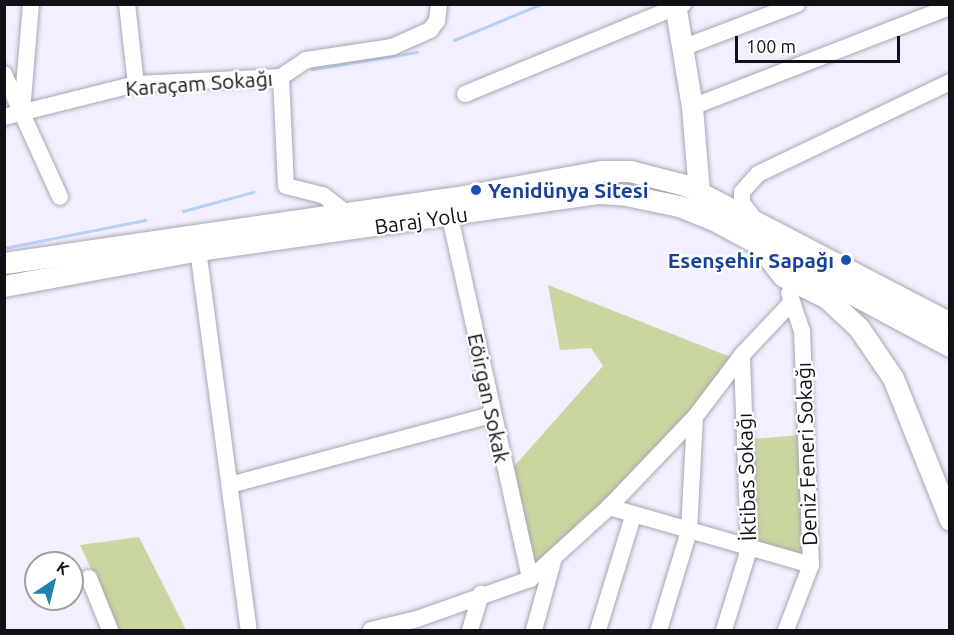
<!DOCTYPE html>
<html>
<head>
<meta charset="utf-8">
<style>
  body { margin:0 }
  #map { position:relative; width:954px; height:635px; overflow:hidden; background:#f3effe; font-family:Ubuntu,sans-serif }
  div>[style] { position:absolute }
  .green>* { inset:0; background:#cad6a0 }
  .stream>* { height:3px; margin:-1.5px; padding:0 1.5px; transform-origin:1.5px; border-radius:1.5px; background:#b5d1f4 }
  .roads { filter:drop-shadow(0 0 2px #aaa5b6) drop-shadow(0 0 2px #aaa5b6) }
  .minor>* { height:16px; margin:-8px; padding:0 8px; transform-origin:8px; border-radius:8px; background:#fff }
  .major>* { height:21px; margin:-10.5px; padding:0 10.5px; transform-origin:10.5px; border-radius:10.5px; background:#fff }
  .dots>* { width:16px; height:16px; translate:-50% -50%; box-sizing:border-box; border:3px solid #fff; border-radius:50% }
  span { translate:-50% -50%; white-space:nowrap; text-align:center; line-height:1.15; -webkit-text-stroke:4.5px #fff; paint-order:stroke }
  .street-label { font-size:21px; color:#121016 }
  .transit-label { font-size:21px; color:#164399; font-weight:700 }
  .left { translate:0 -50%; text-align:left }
  .right { translate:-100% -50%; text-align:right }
  .frame { position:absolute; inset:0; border:6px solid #121016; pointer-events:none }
  .north { position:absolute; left:24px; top:551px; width:60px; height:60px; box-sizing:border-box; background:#fff; border:2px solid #a09fa2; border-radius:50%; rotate:35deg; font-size:16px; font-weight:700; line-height:24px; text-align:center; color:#121016 }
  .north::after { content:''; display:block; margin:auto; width:21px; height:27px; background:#1e82ad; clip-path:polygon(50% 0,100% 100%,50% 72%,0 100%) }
  .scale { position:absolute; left:735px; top:36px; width:165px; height:27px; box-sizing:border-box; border:3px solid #121016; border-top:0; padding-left:8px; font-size:18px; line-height:21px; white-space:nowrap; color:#121016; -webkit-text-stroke:4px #fff; paint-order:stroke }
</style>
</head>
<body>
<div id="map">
  <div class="green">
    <div style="clip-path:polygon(548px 285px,733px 358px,692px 412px,606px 502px,532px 567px,510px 471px,603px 366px,591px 348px,560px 350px)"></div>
    <div style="clip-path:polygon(802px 435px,808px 559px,758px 543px,752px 439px)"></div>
    <div style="clip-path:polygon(139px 537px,186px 630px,119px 630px,80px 545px)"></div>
  </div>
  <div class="stream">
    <div style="left:454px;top:40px;width:94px;rotate:-22.5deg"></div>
    <div style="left:312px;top:69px;width:106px;rotate:-9.2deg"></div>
    <div style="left:183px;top:211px;width:73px;rotate:-15.2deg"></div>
    <div style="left:4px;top:248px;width:144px;rotate:-11.2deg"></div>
  </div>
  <div class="roads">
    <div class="minor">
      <div style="left:127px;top:4px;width:81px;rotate:83.6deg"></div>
      <div style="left:682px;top:48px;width:123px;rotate:-20.9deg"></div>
      <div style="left:4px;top:74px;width:135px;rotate:65.5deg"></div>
      <div style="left:281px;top:77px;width:109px;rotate:87.4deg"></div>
      <div style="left:286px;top:186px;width:38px;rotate:14deg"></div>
      <div style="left:323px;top:195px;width:31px;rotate:38deg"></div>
      <div style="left:465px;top:94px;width:236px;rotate:-22.4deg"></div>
      <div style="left:692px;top:107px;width:277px;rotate:-21.2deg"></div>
      <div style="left:22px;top:111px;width:107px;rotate:-85.2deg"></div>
      <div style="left:4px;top:117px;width:136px;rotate:-14deg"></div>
      <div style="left:136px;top:84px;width:145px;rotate:-2.8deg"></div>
      <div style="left:281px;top:77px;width:30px;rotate:-34deg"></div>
      <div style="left:306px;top:60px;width:87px;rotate:-8.6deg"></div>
      <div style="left:392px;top:47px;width:42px;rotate:-24.1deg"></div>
      <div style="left:430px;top:30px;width:11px;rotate:-52deg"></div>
      <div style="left:437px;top:21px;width:17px;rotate:-83deg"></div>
      <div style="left:450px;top:217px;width:371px;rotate:77.5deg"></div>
      <div style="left:755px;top:220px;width:21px;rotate:-127deg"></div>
      <div style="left:742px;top:203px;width:11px;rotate:-90deg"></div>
      <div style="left:742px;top:192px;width:24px;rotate:-48deg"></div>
      <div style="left:758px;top:174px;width:213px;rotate:-25.6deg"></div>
      <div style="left:198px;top:250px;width:383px;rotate:82.4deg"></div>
      <div style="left:230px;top:485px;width:271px;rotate:-15deg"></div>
      <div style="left:609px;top:507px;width:210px;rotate:16deg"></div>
      <div style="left:89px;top:578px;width:56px;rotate:68deg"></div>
      <div style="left:371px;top:630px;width:47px;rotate:-13.4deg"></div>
      <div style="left:417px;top:619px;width:120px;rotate:-19.5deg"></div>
      <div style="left:530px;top:579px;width:107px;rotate:-42.3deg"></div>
      <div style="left:609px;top:507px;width:124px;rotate:-46.3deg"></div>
      <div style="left:695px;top:417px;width:78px;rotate:-52.8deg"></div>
      <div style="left:742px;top:355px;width:73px;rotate:-46.7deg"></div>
      <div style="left:470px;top:630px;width:38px;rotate:-73deg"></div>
      <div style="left:534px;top:630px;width:75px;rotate:-74.5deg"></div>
      <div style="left:598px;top:630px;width:119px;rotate:-72.9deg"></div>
      <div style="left:659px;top:630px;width:103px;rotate:-73.1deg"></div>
      <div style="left:689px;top:531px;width:114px;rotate:-87deg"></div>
      <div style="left:724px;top:630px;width:85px;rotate:-72.8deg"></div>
      <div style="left:749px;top:549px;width:194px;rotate:-92.1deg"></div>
      <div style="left:786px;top:630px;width:70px;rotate:-69deg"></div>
      <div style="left:811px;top:565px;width:234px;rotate:-92.2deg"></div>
      <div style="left:802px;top:331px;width:40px;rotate:-108.9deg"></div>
    </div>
    <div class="major">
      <div style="left:675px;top:4px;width:104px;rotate:80.6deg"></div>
      <div style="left:692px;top:107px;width:86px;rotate:85.3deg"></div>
      <div style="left:699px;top:193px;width:10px;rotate:61deg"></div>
      <div style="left:765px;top:253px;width:29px;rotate:52deg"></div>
      <div style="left:783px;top:276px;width:49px;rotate:26.6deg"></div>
      <div style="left:827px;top:298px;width:44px;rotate:43.2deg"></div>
      <div style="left:859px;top:328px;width:60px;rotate:55.8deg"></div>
      <div style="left:893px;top:378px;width:153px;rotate:68.1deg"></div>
      <div style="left:4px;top:263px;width:453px;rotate:-8.3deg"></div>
      <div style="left:452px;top:198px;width:151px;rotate:-10.3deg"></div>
      <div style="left:601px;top:171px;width:29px"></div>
      <div style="left:630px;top:171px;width:57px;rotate:14.3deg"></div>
      <div style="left:685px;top:185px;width:299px;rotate:27.5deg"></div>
      <div style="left:4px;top:286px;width:197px;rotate:-10.5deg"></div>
      <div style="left:198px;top:250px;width:405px;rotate:-8.1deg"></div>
      <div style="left:599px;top:193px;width:27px;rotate:4deg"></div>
      <div style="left:626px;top:195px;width:54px;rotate:11.7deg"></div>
      <div style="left:679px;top:206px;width:35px;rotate:22deg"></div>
      <div style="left:712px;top:219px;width:270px;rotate:28.1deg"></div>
    </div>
  </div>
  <div class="dots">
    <div style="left:476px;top:190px;background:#1a4fb4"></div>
    <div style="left:846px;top:260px;background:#1a4fb4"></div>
  </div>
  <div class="street-label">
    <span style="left:199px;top:83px;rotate:-4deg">Karaçam Sokağı</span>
    <span style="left:421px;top:220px;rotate:-8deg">Baraj Yolu</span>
    <span style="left:489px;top:398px;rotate:78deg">Eöirgan Sokak</span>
    <span style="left:806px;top:454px;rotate:-92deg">Deniz Feneri Sokağı</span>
    <span style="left:746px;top:477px;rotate:-92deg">İktibas Sokağı</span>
  </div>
  <div class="transit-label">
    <span class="left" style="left:488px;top:190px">Yenidünya Sitesi</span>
    <span class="right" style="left:834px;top:260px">Esenşehir Sapağı</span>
  </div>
  <div class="frame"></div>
  <div class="north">K</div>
  <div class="scale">100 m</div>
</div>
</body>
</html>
